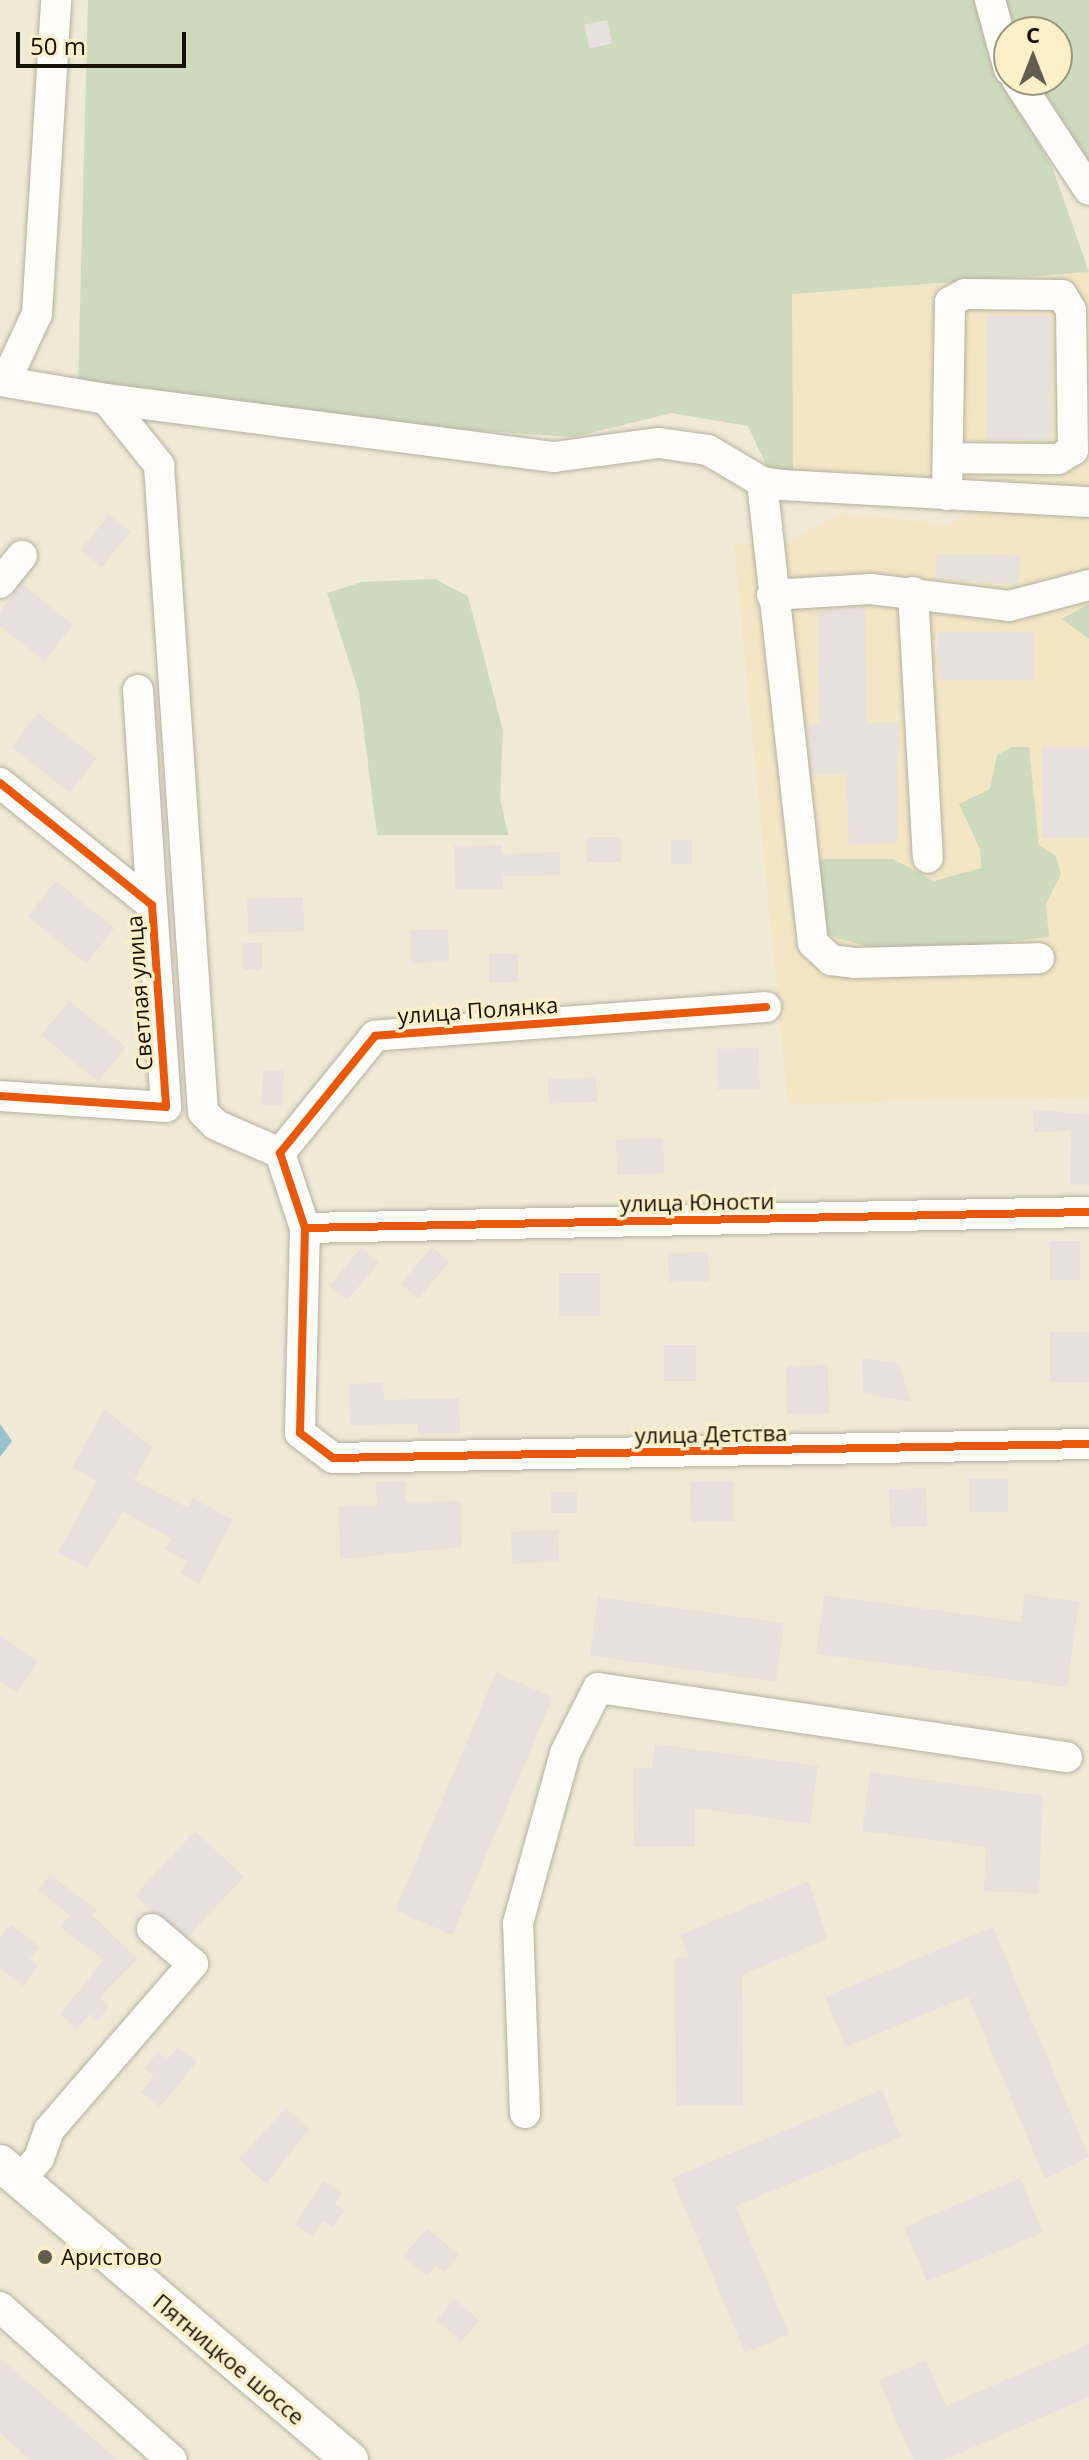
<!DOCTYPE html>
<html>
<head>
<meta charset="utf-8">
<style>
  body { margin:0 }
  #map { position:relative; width:1089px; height:2460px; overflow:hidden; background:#f0e9d5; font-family:"Open Sans",sans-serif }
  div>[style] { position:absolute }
  .built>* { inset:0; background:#f2e6c5 }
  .green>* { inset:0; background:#cedabd }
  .water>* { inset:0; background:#96c2cd }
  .building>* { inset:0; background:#e8e0dc; transform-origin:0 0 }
  .roads { filter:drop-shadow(0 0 2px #b5b0a1) drop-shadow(0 0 2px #b5b0a1) }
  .minor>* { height:30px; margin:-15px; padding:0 15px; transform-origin:15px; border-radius:15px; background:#fdfcf9 }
  .major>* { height:36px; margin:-18px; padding:0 18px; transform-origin:18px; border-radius:18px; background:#fdfcf9 }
  .cycleway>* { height:8px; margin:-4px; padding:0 4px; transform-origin:4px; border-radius:4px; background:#e8590c }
  .dots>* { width:22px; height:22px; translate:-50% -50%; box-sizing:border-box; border:4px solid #fbefca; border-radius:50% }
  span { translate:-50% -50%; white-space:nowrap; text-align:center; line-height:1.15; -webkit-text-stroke:7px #fbefca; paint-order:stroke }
  .street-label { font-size:22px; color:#161105 }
  .poi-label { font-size:22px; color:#161105 }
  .left { translate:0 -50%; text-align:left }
  .north { position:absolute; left:993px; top:16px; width:80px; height:80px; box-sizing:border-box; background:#fbefca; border:2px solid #9f967b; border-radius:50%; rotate:0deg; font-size:22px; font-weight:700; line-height:32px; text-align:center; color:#161105 }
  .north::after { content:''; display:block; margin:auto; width:28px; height:36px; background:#625d4e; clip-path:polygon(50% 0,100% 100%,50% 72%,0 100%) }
  .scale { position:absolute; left:16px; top:32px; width:170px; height:36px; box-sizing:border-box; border:4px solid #161105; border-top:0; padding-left:10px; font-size:24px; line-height:28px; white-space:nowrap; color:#161105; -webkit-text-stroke:6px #fbefca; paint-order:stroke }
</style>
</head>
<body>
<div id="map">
  <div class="built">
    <div style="clip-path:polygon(1089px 272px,1089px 491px,793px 472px,792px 294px)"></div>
    <div style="clip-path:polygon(979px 502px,1089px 511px,1089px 1097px,788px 1104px,734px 544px,791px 541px,840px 513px,949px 525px)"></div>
  </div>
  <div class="green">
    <div style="clip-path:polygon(88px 0,976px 0,989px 60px,1052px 166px,1089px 272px,792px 294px,793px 472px,767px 467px,748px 426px,672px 413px,574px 437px,407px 426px,78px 384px)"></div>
    <div style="clip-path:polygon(1006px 0,1089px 0,1089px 181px,1031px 80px,1057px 80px,1057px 32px,1010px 32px)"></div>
    <div style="clip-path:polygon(435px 579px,468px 596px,503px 731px,500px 798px,508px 835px,377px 835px,359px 693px,327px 593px,362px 582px)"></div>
    <div style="clip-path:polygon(1089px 604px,1089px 639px,1062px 619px)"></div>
    <div style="clip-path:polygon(1012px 747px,1029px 747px,1039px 845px,1056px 856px,1061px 874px,1046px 904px,1049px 937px,895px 954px,827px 935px,810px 868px,825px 859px,893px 859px,934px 881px,981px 868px,980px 849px,959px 804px,990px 789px,997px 755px)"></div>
  </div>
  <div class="water">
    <div style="clip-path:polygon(0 1424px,12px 1441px,0 1457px)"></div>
  </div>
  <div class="building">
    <div style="left:607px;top:20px;width:24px;height:23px;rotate:78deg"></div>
    <div style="left:986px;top:316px;width:65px;height:124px"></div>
    <div style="left:109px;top:515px;width:27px;height:45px;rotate:39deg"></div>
    <div style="clip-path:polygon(937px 554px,1020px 555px,1019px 585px,936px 579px)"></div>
    <div style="clip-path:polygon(22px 584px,73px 625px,44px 661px,0 626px,0 612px)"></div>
    <div style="clip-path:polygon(865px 607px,867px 723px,899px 722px,897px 843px,849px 845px,846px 774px,813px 775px,807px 724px,819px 724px,817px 611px)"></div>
    <div style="left:1033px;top:632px;width:48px;height:95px;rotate:90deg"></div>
    <div style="left:38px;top:713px;width:74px;height:43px;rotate:38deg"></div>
    <div style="left:1042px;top:747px;width:47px;height:91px"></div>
    <div style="left:587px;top:837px;width:34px;height:25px"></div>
    <div style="left:671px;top:840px;width:21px;height:24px"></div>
    <div style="clip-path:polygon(502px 845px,502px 854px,560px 852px,560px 875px,503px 876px,503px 889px,455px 890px,454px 846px)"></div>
    <div style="left:56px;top:881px;width:75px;height:45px;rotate:39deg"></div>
    <div style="left:303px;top:897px;width:34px;height:56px;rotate:88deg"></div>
    <div style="left:448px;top:929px;width:33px;height:38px;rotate:88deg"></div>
    <div style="left:243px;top:943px;width:19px;height:27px"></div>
    <div style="left:489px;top:954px;width:29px;height:28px"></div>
    <div style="left:69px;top:1001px;width:73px;height:44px;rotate:39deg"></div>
    <div style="left:759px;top:1048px;width:41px;height:42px;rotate:89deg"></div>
    <div style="left:263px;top:1070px;width:21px;height:35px;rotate:3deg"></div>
    <div style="left:596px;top:1077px;width:25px;height:48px;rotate:88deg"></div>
    <div style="clip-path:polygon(1033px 1109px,1089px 1115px,1089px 1185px,1070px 1184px,1071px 1131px,1034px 1132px)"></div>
    <div style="left:663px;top:1138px;width:35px;height:47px;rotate:88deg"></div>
    <div style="left:1050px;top:1241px;width:30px;height:39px"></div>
    <div style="left:432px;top:1247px;width:23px;height:48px;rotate:40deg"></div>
    <div style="left:361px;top:1248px;width:23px;height:49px;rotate:40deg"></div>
    <div style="left:708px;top:1252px;width:29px;height:40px;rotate:88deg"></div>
    <div style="left:600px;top:1273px;width:43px;height:41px;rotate:90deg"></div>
    <div style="left:1089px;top:1332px;width:50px;height:39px;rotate:90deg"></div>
    <div style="left:696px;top:1345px;width:36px;height:32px;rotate:90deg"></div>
    <div style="clip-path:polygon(862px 1358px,899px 1364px,911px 1402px,863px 1393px)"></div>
    <div style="left:828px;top:1365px;width:48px;height:42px;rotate:89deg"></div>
    <div style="clip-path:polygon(383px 1383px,384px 1400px,459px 1398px,460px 1433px,418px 1434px,418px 1424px,350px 1425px,349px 1384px)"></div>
    <div style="clip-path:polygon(104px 1409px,152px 1447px,134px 1480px,188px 1508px,193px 1498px,233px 1520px,199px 1583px,180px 1573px,187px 1561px,165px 1549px,171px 1538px,123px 1512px,87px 1568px,58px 1553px,97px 1481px,72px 1468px)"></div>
    <div style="left:1008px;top:1478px;width:34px;height:39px;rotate:90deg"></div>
    <div style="clip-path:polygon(405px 1481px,406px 1502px,461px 1501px,462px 1547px,340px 1559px,339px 1507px,377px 1506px,376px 1482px)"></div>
    <div style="left:733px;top:1481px;width:40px;height:43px;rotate:89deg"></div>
    <div style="left:926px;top:1488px;width:38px;height:37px;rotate:88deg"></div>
    <div style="left:551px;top:1492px;width:26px;height:21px"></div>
    <div style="left:558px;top:1530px;width:32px;height:47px;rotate:88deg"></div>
    <div style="clip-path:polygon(1025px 1594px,1079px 1602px,1067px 1687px,816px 1654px,824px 1595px,1021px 1622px)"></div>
    <div style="left:598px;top:1597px;width:188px;height:59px;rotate:8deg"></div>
    <div style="clip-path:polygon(0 1635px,38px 1662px,17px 1692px,0 1681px)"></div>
    <div style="left:496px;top:1673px;width:62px;height:258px;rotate:23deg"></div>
    <div style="clip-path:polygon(655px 1744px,818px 1766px,810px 1824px,695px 1808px,695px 1846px,634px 1847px,633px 1768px,652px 1768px)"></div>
    <div style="clip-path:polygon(870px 1772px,1043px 1796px,1039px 1893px,984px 1891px,986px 1847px,862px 1831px)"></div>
    <div style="left:195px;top:1831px;width:67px;height:88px;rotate:43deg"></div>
    <div style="clip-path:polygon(50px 1875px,97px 1910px,92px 1915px,138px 1959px,99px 1998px,109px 2006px,98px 2021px,90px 2014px,77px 2029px,60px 2014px,104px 1960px,60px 1927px,70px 1915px,38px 1890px)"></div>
    <div style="clip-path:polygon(809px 1881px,827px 1939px,742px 1975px,743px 2106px,676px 2106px,675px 1957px,689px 1957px,680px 1935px)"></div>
    <div style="clip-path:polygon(11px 1924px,39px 1947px,30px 1959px,38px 1966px,23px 1986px,0 1968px,0 1938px)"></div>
    <div style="clip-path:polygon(993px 1927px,1089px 2157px,1045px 2179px,968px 1996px,846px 2047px,825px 1997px)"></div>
    <div style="clip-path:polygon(178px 2047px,197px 2062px,160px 2107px,141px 2092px,154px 2076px,144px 2068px,158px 2052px,167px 2060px)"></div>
    <div style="clip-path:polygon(882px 2090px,901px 2137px,736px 2206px,789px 2334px,745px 2353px,672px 2178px)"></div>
    <div style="clip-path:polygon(286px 2108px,309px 2129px,266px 2184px,239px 2159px)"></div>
    <div style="left:1020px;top:2178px;width:59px;height:126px;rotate:67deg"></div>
    <div style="clip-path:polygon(324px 2181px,342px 2193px,335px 2204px,345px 2210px,333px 2228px,323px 2221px,313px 2236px,295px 2224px)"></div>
    <div style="clip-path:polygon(427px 2228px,459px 2255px,444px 2272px,436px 2265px,427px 2276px,403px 2256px)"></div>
    <div style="left:454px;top:2299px;width:33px;height:27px;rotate:40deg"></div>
    <div style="clip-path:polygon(1089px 2344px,1089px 2397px,944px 2460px,913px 2460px,879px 2381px,926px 2360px,946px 2406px)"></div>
    <div style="clip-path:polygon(0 2358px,118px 2460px,30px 2460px,0 2433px)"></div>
  </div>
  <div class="roads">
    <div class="minor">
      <div style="left:990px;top:0;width:72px;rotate:74.6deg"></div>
      <div style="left:1017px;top:80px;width:131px;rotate:56.8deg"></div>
      <div style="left:7px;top:378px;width:71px;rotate:-64.9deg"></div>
      <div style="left:37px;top:314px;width:315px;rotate:-86.5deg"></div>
      <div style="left:0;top:381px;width:108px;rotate:9.6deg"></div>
      <div style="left:106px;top:399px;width:85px;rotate:51.2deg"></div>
      <div style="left:159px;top:465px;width:648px;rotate:86.11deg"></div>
      <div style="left:203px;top:1112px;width:18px;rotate:45deg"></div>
      <div style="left:216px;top:1125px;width:70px;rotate:23.6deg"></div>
      <div style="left:106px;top:399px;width:452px;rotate:7.4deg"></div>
      <div style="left:554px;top:457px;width:106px;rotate:-7.6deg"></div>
      <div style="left:659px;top:443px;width:49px;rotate:8.1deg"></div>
      <div style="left:708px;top:450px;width:63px;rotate:30.7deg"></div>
      <div style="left:762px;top:482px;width:22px;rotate:8deg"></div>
      <div style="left:784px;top:485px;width:305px;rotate:3.2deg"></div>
      <div style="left:762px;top:482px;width:464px;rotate:83.7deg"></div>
      <div style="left:813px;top:943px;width:25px;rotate:43deg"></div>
      <div style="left:831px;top:960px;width:23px;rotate:7deg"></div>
      <div style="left:854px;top:963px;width:185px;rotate:-1.5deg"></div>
      <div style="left:947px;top:495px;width:193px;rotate:-89.1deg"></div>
      <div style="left:950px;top:302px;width:17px;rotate:-28deg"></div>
      <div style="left:965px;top:294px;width:97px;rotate:0.6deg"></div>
      <div style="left:1062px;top:295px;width:17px;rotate:59deg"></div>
      <div style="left:1071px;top:310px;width:140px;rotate:89.2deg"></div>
      <div style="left:1073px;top:450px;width:17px;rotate:149deg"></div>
      <div style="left:1058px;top:459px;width:109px;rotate:-179.5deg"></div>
      <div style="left:0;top:583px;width:35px;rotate:-51deg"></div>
      <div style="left:913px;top:592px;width:266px;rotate:86.8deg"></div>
      <div style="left:772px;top:595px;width:99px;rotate:-3.5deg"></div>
      <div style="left:871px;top:589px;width:139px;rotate:7deg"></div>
      <div style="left:1009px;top:606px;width:83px;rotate:-14.7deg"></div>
      <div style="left:138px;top:690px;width:215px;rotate:86.3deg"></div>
      <div style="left:0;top:783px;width:195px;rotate:38.8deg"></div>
      <div style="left:152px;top:905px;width:202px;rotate:86deg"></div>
      <div style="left:166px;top:1107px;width:166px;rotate:-176.2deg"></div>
      <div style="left:766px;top:1007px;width:392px;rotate:175.8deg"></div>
      <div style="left:375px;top:1036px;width:151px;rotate:129.1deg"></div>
      <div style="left:280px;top:1153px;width:79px;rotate:71.6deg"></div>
      <div style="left:305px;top:1228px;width:205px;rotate:91.4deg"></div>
      <div style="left:300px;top:1433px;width:41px;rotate:37.1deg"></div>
      <div style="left:333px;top:1458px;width:756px;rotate:-1.06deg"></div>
      <div style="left:305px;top:1228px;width:784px;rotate:-1.17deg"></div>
      <div style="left:525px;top:2113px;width:190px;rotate:-92.1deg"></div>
      <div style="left:518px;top:1923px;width:176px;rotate:-74.5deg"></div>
      <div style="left:565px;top:1753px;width:73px;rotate:-63.1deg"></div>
      <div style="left:598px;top:1688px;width:474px;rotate:8.4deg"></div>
      <div style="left:20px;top:2180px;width:29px;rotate:-49deg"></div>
      <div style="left:39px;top:2158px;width:30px;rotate:-70deg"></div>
      <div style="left:49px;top:2130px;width:220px;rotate:-49.1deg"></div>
      <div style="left:193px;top:1964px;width:54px;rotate:-139.5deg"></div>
      <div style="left:0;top:2307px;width:230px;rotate:41.7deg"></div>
    </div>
    <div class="major">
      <div style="left:0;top:2163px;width:459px;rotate:40.3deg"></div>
    </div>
  </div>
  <div class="cycleway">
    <div style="left:0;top:783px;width:195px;rotate:38.8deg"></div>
    <div style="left:152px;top:905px;width:202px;rotate:86deg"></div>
    <div style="left:166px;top:1107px;width:166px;rotate:-176.2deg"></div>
    <div style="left:766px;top:1007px;width:392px;rotate:175.8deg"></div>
    <div style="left:375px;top:1036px;width:151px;rotate:129.1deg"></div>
    <div style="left:280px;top:1153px;width:79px;rotate:71.6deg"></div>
    <div style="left:305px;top:1228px;width:205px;rotate:91.4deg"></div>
    <div style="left:300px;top:1433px;width:41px;rotate:37.1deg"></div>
    <div style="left:333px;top:1458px;width:756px;rotate:-1.06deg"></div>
    <div style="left:305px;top:1228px;width:784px;rotate:-1.17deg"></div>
  </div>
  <div class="dots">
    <div style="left:45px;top:2257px;background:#625d4e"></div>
  </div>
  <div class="street-label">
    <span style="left:139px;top:993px;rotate:-94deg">Светлая улица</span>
    <span style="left:478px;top:1010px;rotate:-4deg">улица Полянка</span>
    <span style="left:697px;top:1202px;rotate:-1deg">улица Юности</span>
    <span style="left:711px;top:1434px;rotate:-1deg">улица Детства</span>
    <span style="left:229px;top:2359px;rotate:40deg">Пятницкое шоссе</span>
  </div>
  <div class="poi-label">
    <span class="left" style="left:61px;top:2257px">Аристово</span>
  </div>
  <div class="north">С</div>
  <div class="scale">50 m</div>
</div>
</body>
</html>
